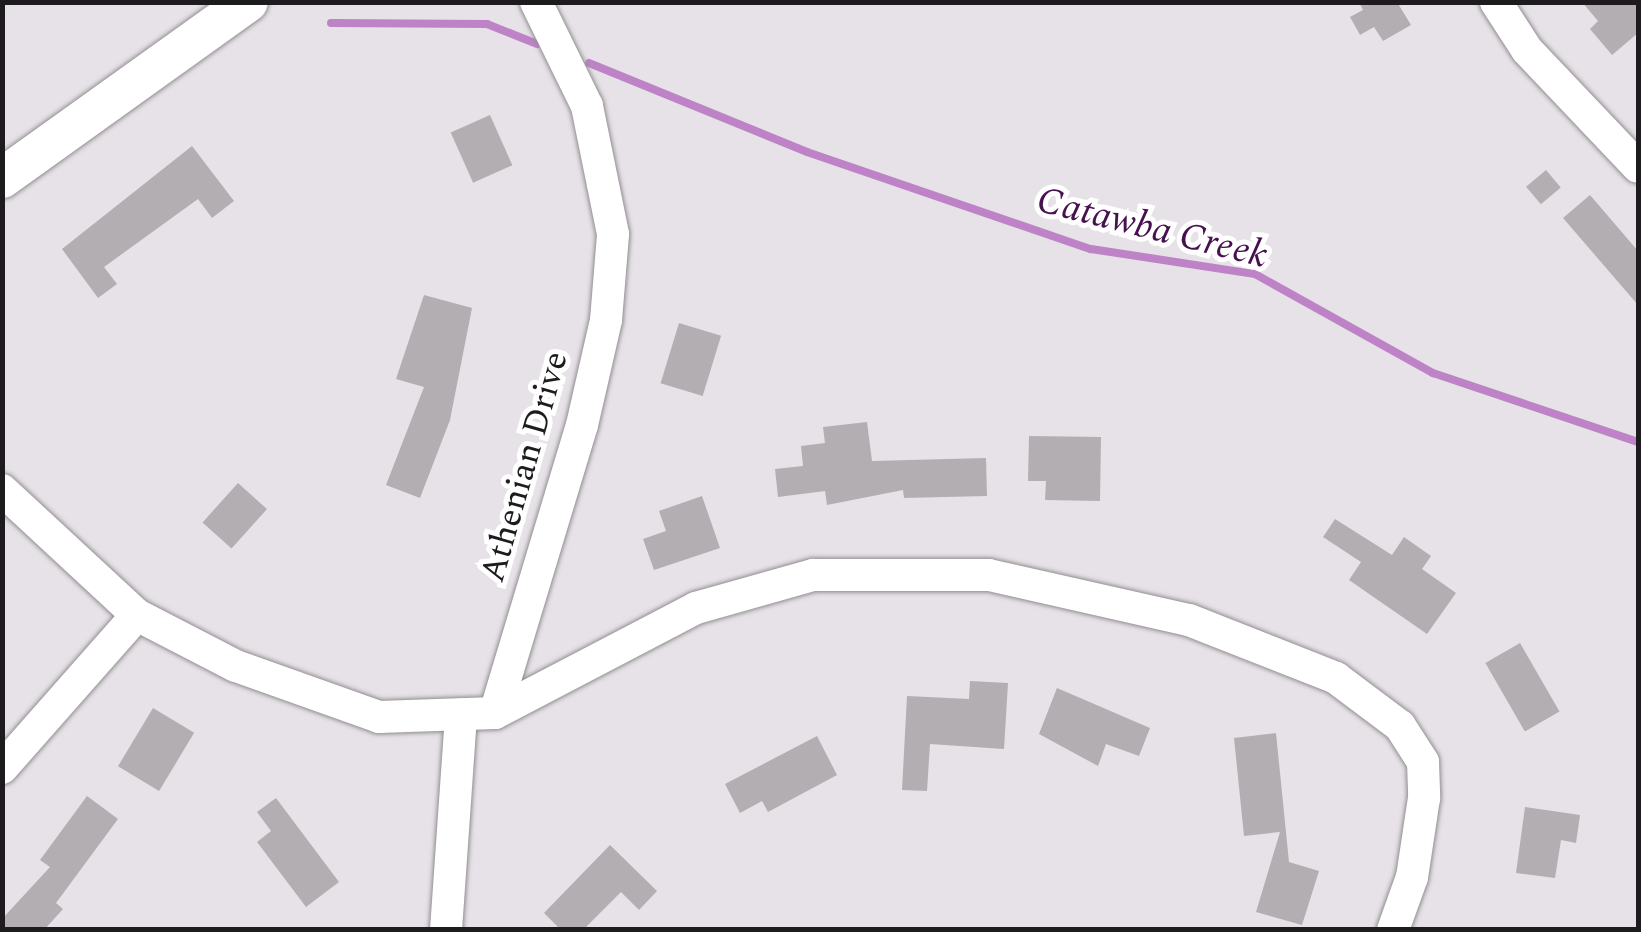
<!DOCTYPE html>
<html>
<head>
<meta charset="utf-8">
<style>
  body { margin:0 }
  #map { position:relative; width:1641px; height:932px; overflow:hidden; background:#e6e2e7; font-family:Spectral,serif }
  div>[style] { position:absolute }
  .stream>* { height:8px; margin:-4px; padding:0 4px; transform-origin:4px; border-radius:4px; background:#be83c7 }
  .building>* { inset:0; background:#b2aeb2; transform-origin:0 0 }
  .roads { filter:drop-shadow(0 0 2px #928e92) drop-shadow(0 0 2px #928e92) }
  .minor>* { height:32px; margin:-16px; padding:0 16px; transform-origin:16px; border-radius:16px; background:#fff }
  .major>* { height:40px; margin:-20px; padding:0 20px; transform-origin:20px; border-radius:20px; background:#fff }
  span { translate:-50% -50%; white-space:nowrap; text-align:center; line-height:1.15; -webkit-text-stroke:10px #fff; paint-order:stroke }
  .street-label { font-size:35px; color:#1d1b1d }
  .water-label { font-size:38px; color:#47104f; font-style:italic }
  .frame { position:absolute; inset:0; border:5px solid #1d1b1d; pointer-events:none }
</style>
</head>
<body>
<div id="map">
  <div class="stream">
    <div style="left:331px;top:23px;width:156px;rotate:0.4deg"></div>
    <div style="left:487px;top:24px;width:54px;rotate:21.8deg"></div>
    <div style="left:589px;top:63px;width:235px;rotate:22.2deg"></div>
    <div style="left:807px;top:152px;width:300px;rotate:18.9deg"></div>
    <div style="left:1091px;top:249px;width:166px;rotate:8.7deg"></div>
    <div style="left:1255px;top:274px;width:204px;rotate:29.1deg"></div>
    <div style="left:1433px;top:373px;width:216px;rotate:18.6deg"></div>
  </div>
  <div class="building">
    <div style="clip-path:polygon(1359px 2px,1397px 2px,1411px 25px,1383px 41px,1374px 27px,1360px 35px,1350px 17px,1363px 10px)"></div>
    <div style="clip-path:polygon(1582px 2px,1638px 2px,1638px 33px,1612px 55px,1590px 29px,1598px 21px)"></div>
    <div style="left:490px;top:115px;width:55px;height:43px;rotate:66deg"></div>
    <div style="clip-path:polygon(192px 146px,234px 201px,212px 218px,198px 199px,104px 267px,117px 284px,98px 298px,62px 249px)"></div>
    <div style="left:1546px;top:170px;width:23px;height:26px;rotate:50deg"></div>
    <div style="clip-path:polygon(1590px 195px,1638px 251px,1638px 305px,1563px 218px)"></div>
    <div style="clip-path:polygon(424px 295px,472px 308px,450px 420px,420px 498px,386px 485px,424px 387px,396px 379px)"></div>
    <div style="left:679px;top:323px;width:44px;height:63px;rotate:17deg"></div>
    <div style="clip-path:polygon(867px 422px,872px 461px,986px 458px,987px 496px,904px 498px,903px 490px,827px 505px,825px 491px,778px 497px,775px 469px,803px 466px,801px 446px,825px 443px,823px 427px)"></div>
    <div style="clip-path:polygon(1029px 436px,1101px 437px,1100px 501px,1045px 500px,1046px 481px,1028px 481px)"></div>
    <div style="left:238px;top:483px;width:39px;height:53px;rotate:42deg"></div>
    <div style="clip-path:polygon(702px 496px,720px 548px,654px 570px,643px 539px,666px 531px,659px 511px)"></div>
    <div style="clip-path:polygon(1335px 519px,1392px 555px,1404px 537px,1431px 556px,1422px 569px,1456px 593px,1427px 634px,1349px 580px,1361px 562px,1323px 537px)"></div>
    <div style="left:1520px;top:643px;width:79px;height:40px;rotate:60deg"></div>
    <div style="clip-path:polygon(970px 681px,1008px 683px,1004px 749px,930px 744px,927px 791px,902px 790px,907px 696px,969px 699px)"></div>
    <div style="clip-path:polygon(1057px 688px,1150px 728px,1139px 756px,1106px 744px,1098px 766px,1039px 734px)"></div>
    <div style="left:153px;top:708px;width:48px;height:68px;rotate:31deg"></div>
    <div style="clip-path:polygon(1276px 733px,1289px 862px,1319px 871px,1302px 925px,1256px 912px,1280px 832px,1244px 836px,1234px 738px)"></div>
    <div style="clip-path:polygon(817px 736px,837px 775px,768px 812px,762px 801px,740px 813px,725px 784px)"></div>
    <div style="clip-path:polygon(87px 796px,118px 819px,56px 903px,63px 909px,44px 930px,2px 930px,2px 919px,50px 867px,40px 860px)"></div>
    <div style="clip-path:polygon(276px 798px,339px 882px,306px 907px,257px 842px,271px 831px,257px 812px)"></div>
    <div style="clip-path:polygon(1525px 807px,1580px 815px,1576px 843px,1561px 840px,1555px 878px,1516px 873px)"></div>
    <div style="clip-path:polygon(610px 845px,657px 891px,639px 910px,621px 892px,583px 930px,561px 930px,544px 913px)"></div>
  </div>
  <div class="roads">
    <div class="minor">
      <div style="left:1496px;top:2px;width:57px;rotate:57.1deg"></div>
      <div style="left:1527px;top:50px;width:161px;rotate:46.5deg"></div>
      <div style="left:2px;top:490px;width:184px;rotate:42.8deg"></div>
      <div style="left:137px;top:615px;width:111px;rotate:27.3deg"></div>
      <div style="left:236px;top:666px;width:152px;rotate:19.6deg"></div>
      <div style="left:379px;top:717px;width:116px;rotate:-2deg"></div>
      <div style="left:495px;top:713px;width:227px;rotate:-27.6deg"></div>
      <div style="left:696px;top:608px;width:122px;rotate:-15.8deg"></div>
      <div style="left:813px;top:575px;width:176px"></div>
      <div style="left:989px;top:575px;width:205px;rotate:12.7deg"></div>
      <div style="left:1189px;top:620px;width:158px;rotate:21.5deg"></div>
      <div style="left:1336px;top:678px;width:80px;rotate:36.9deg"></div>
      <div style="left:1400px;top:726px;width:43px;rotate:57.4deg"></div>
      <div style="left:1423px;top:762px;width:36px;rotate:88deg"></div>
      <div style="left:1424px;top:798px;width:80px;rotate:98.6deg"></div>
      <div style="left:1412px;top:877px;width:56px;rotate:109.7deg"></div>
      <div style="left:495px;top:713px;width:301px;rotate:-73.2deg"></div>
      <div style="left:582px;top:425px;width:108px;rotate:-77.1deg"></div>
      <div style="left:606px;top:320px;width:86px;rotate:-85.3deg"></div>
      <div style="left:613px;top:234px;width:131px;rotate:-101.5deg"></div>
      <div style="left:587px;top:106px;width:116px;rotate:-116.1deg"></div>
      <div style="left:2px;top:768px;width:204px;rotate:-48.6deg"></div>
      <div style="left:446px;top:930px;width:216px;rotate:-86deg"></div>
    </div>
    <div class="major">
      <div style="left:2px;top:178px;width:302px;rotate:-35.6deg"></div>
    </div>
  </div>
  <div class="street-label">
    <span style="left:525px;top:467px;rotate:-74deg">Athenian Drive</span>
  </div>
  <div class="water-label">
    <span style="left:1152px;top:229px;rotate:14deg">Catawba Creek</span>
  </div>
  <div class="frame"></div>
</div>
</body>
</html>
